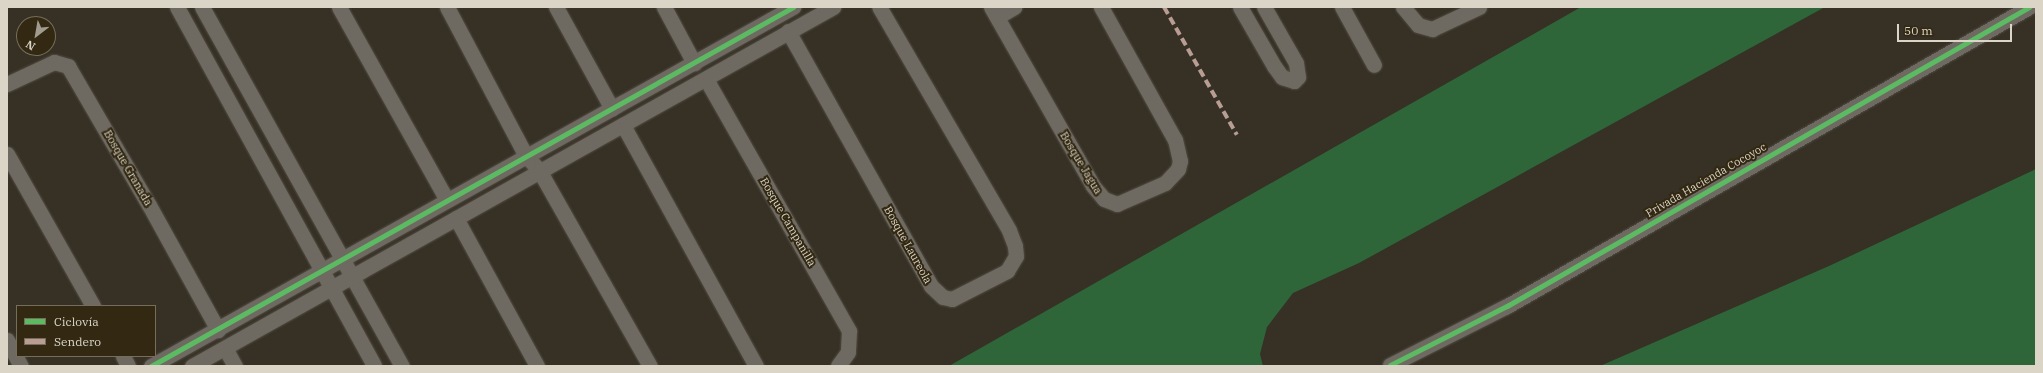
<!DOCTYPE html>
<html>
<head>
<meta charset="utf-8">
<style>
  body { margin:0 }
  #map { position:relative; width:2043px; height:373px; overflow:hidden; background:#363025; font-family:"IBM Plex Serif",serif }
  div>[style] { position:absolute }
  .green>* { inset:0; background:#2e6639 }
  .roads { filter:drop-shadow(0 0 1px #524d43) drop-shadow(0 0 1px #524d43) }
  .minor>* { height:15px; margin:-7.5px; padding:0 7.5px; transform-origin:7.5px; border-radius:7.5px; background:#6e6a61 }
  .quiet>* { height:4px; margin-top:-2px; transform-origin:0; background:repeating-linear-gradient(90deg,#b99d93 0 8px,transparent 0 12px) }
  .cycleway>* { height:5px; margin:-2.5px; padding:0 2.5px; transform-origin:2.5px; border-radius:2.5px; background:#5cba63 }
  span { translate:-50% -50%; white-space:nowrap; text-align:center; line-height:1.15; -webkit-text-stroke:4px #332913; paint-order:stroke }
  .street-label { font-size:11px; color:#dbd5c8 }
  .frame { position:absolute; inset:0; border:8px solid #dbd5c8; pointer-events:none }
  .legend { position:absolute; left:16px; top:305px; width:140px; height:52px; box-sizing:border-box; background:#332913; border:1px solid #766e5b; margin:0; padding:5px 7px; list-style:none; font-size:12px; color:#dbd5c8 }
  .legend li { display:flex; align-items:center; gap:8px; height:20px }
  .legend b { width:20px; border:1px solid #766e5b }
  .north { position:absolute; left:16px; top:16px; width:40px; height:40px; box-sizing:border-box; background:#332913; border:1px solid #766e5b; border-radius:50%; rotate:211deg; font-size:11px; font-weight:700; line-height:16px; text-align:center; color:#dbd5c8 }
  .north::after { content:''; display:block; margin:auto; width:14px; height:18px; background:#a19b8f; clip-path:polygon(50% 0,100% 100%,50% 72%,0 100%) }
  .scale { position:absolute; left:1897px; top:24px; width:115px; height:18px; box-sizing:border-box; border:2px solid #dbd5c8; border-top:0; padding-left:5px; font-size:12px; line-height:14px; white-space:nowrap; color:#dbd5c8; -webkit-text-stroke:3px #332913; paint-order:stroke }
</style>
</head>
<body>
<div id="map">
  <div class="green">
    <div style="clip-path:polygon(1581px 7px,1825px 7px,1359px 263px,1293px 293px,1267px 327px,1260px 354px,1263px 366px,949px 366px)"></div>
    <div style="clip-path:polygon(2036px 169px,2036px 366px,1600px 366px,1829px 266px)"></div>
  </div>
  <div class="roads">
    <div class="minor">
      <div style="left:177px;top:7px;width:409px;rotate:61.2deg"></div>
      <div style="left:202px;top:7px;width:411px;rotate:60.9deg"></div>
      <div style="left:339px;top:7px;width:221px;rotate:60.8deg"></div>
      <div style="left:447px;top:7px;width:169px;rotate:62.1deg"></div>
      <div style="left:526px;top:156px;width:19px;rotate:47deg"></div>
      <div style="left:539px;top:170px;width:225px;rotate:60.5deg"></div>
      <div style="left:556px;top:7px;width:116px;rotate:61.2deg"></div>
      <div style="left:664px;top:7px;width:64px;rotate:61.8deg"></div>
      <div style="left:991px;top:7px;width:206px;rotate:60.3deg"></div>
      <div style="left:1093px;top:186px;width:17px;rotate:50deg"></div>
      <div style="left:1104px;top:199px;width:14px;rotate:21deg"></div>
      <div style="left:1117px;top:204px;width:52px;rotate:-23.6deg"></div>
      <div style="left:1165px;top:183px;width:19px;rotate:-47deg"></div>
      <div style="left:1178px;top:169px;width:8px;rotate:-76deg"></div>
      <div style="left:1180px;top:161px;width:22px;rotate:-103deg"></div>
      <div style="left:1175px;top:140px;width:152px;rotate:-119.1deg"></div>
      <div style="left:1240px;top:7px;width:68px;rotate:60deg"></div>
      <div style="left:1274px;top:66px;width:14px;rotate:54deg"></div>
      <div style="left:1282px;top:77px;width:13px;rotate:18deg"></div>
      <div style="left:1294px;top:81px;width:6px;rotate:-45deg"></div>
      <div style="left:1298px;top:77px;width:14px;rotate:-98deg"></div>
      <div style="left:1296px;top:63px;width:64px;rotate:-119.7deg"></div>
      <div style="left:1342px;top:7px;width:66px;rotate:61.1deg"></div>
      <div style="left:1403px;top:7px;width:23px;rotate:50deg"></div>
      <div style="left:1418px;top:25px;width:15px;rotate:16deg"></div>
      <div style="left:1432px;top:29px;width:52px;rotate:-25.1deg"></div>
      <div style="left:997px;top:17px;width:20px;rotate:-30deg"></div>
      <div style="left:788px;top:31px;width:292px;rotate:60.7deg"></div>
      <div style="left:931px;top:286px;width:16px;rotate:43deg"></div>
      <div style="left:943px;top:297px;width:9px;rotate:13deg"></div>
      <div style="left:952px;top:299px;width:62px;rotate:-27deg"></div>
      <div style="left:1007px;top:271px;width:17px;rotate:-59deg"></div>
      <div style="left:1016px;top:256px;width:10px;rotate:-96deg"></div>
      <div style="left:1015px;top:246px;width:17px;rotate:-111deg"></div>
      <div style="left:1009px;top:230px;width:258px;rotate:-120.2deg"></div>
      <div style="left:706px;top:79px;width:290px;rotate:60.4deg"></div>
      <div style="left:849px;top:331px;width:21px;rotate:93deg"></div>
      <div style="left:848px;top:352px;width:17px;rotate:126deg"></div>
      <div style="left:7px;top:84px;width:52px;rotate:-25.1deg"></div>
      <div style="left:54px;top:62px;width:15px;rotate:16deg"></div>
      <div style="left:68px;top:66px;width:161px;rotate:59.8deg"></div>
      <div style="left:149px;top:205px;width:143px;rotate:61.1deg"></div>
      <div style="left:623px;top:125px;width:275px;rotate:61.1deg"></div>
      <div style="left:7px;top:154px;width:175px;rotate:60.5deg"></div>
      <div style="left:456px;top:218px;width:169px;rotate:61.3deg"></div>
      <div style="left:7px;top:340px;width:30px;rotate:62deg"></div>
      <div style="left:225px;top:348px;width:21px;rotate:61deg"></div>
      <div style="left:123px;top:356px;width:11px;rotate:63deg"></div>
      <div style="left:1390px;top:365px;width:131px;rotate:-26.8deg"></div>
      <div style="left:1507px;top:306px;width:602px;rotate:-29.8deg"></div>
      <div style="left:151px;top:366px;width:736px;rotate:-29.21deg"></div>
      <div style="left:192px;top:366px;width:735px;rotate:-29.25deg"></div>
    </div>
  </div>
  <div class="quiet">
    <div style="left:1164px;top:7px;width:147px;rotate:60.3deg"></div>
  </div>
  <div class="cycleway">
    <div style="left:1390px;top:365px;width:131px;rotate:-26.8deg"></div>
    <div style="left:1507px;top:306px;width:602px;rotate:-29.8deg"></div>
    <div style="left:151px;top:366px;width:736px;rotate:-29.21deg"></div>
  </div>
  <div class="street-label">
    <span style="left:1081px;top:163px;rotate:59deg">Bosque Jagua</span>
    <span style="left:128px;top:168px;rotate:60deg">Bosque Granada</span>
    <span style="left:1706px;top:180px;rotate:-30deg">Privada Hacienda Cocoyoc</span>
    <span style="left:788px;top:222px;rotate:60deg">Bosque Campanilla</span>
    <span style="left:908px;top:245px;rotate:61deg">Bosque Laureola</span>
  </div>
  <div class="frame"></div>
  <ul class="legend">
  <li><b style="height:5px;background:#5cba63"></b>Ciclovía</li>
  <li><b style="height:5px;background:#b99d93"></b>Sendero</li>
  </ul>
  <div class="north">N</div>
  <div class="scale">50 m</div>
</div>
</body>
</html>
